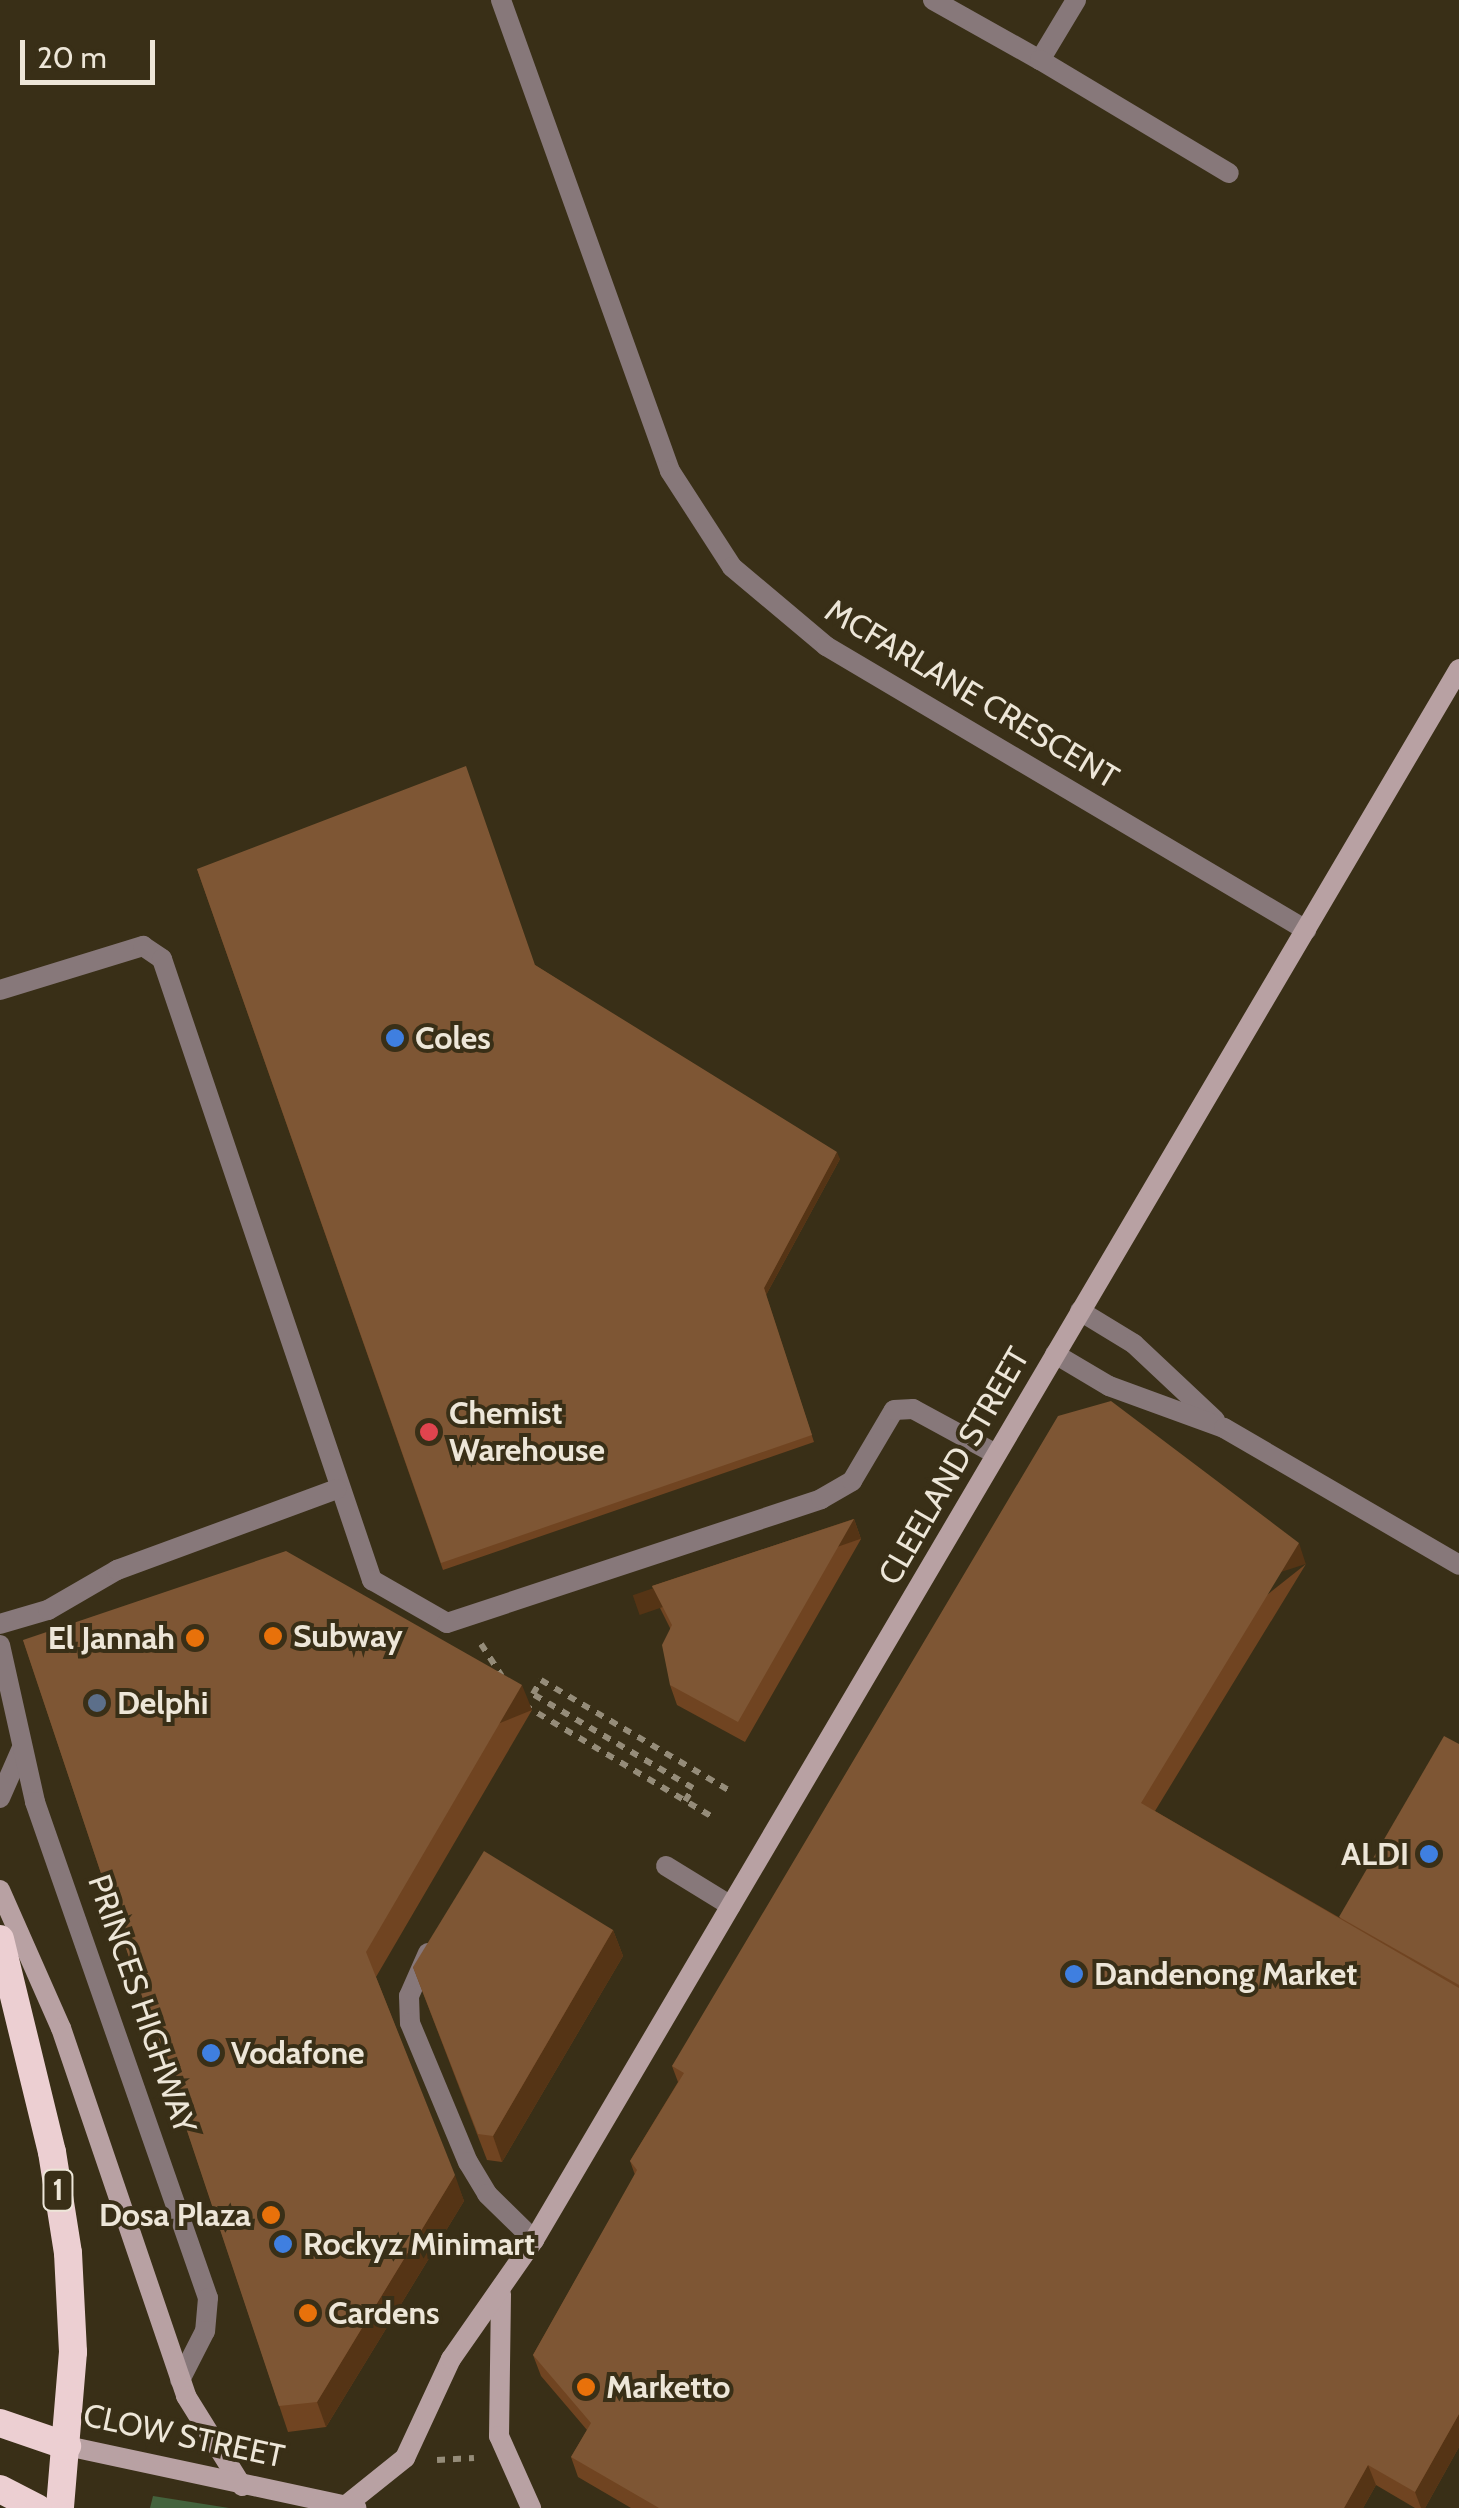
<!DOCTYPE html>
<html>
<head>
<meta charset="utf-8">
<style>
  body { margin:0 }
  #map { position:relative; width:1459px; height:2508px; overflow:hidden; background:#392f17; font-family:Cabin,sans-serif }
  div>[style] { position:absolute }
  .green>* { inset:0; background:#44633d }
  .path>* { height:6px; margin-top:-3px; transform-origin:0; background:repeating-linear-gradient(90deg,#958c79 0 8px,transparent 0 16px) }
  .service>* { height:20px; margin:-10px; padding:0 10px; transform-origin:10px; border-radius:10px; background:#87787a }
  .minor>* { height:20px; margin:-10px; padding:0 10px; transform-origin:10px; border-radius:10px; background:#87787a }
  .secondary>* { height:20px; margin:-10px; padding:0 10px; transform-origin:10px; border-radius:10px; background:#b8a1a3 }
  .trunk>* { height:28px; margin:-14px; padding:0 14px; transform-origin:14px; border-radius:14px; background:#eccfd2 }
  .wall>* { inset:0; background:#704421 }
  .shaded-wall>* { inset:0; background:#553415; transform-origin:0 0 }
  .building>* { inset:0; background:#7e5634 }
  .dots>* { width:28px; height:28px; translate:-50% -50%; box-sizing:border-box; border:5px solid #392f17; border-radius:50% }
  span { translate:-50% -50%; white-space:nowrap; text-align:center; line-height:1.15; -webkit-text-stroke:8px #392f17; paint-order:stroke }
  .shield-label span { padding:2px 8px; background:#392f17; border:2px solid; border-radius:8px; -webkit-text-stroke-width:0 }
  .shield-label { font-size:30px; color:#ede6d8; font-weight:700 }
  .street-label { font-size:32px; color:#ede6d8 }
  .poi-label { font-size:32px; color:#ede6d8; font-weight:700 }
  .left { translate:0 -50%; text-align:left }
  .right { translate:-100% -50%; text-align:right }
  .scale { position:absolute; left:20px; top:40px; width:135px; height:45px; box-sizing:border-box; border:5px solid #ede6d8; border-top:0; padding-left:12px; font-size:30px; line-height:35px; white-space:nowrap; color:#ede6d8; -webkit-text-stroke:8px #392f17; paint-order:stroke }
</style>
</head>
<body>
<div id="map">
  <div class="green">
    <div style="clip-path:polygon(153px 2496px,229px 2508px,150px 2508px)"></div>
  </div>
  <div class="path">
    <div style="left:481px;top:1644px;width:38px;rotate:57deg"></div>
    <div style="left:524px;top:1705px;width:221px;rotate:30.7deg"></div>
    <div style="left:685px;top:1801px;width:15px;rotate:-58deg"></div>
    <div style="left:693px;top:1788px;width:186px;rotate:-149.6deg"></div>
    <div style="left:533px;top:1694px;width:16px;rotate:-60deg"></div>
    <div style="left:541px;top:1680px;width:219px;rotate:30.4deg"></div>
    <div style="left:437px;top:2460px;width:37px;rotate:-3deg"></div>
  </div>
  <div class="service">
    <div style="left:933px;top:0;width:123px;rotate:29.3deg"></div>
    <div style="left:1040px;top:60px;width:70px;rotate:-59deg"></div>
    <div style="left:1040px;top:60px;width:220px;rotate:30.9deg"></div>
    <div style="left:0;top:990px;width:150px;rotate:-17.1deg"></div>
    <div style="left:143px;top:946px;width:23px;rotate:34deg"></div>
    <div style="left:162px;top:959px;width:656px;rotate:71.32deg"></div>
    <div style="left:372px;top:1580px;width:86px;rotate:29.8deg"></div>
    <div style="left:447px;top:1623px;width:394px;rotate:-18.3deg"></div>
    <div style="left:821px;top:1499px;width:36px;rotate:-30deg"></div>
    <div style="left:852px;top:1481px;width:82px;rotate:-59.4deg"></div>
    <div style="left:894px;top:1410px;width:19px;rotate:-3deg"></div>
    <div style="left:913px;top:1409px;width:94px;rotate:28.5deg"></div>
    <div style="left:0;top:1624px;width:50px;rotate:-16.3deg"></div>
    <div style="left:48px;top:1610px;width:80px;rotate:-30.1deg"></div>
    <div style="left:117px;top:1570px;width:234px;rotate:-20.2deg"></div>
    <div style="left:0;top:1798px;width:55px;rotate:-66.3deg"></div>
    <div style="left:666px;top:1866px;width:76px;rotate:31.6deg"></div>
    <div style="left:428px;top:1953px;width:47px;rotate:113.8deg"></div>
    <div style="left:409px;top:1996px;width:27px;rotate:88deg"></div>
    <div style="left:410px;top:2023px;width:151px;rotate:67.4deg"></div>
    <div style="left:468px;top:2162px;width:37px;rotate:59deg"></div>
    <div style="left:487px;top:2194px;width:66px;rotate:44.4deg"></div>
  </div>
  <div class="minor">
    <div style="left:501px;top:0;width:500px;rotate:70.26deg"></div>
    <div style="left:670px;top:471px;width:114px;rotate:57.1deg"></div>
    <div style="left:732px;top:567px;width:123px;rotate:40deg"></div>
    <div style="left:826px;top:646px;width:558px;rotate:30.61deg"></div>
    <div style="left:1080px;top:1311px;width:63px;rotate:31.4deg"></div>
    <div style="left:1134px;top:1344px;width:111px;rotate:43.2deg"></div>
    <div style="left:1055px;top:1354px;width:63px;rotate:30.7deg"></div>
    <div style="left:1109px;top:1386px;width:122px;rotate:20.1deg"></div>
    <div style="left:1224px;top:1428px;width:272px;rotate:30.2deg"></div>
    <div style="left:0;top:1645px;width:161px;rotate:77.4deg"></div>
    <div style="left:35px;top:1802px;width:525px;rotate:70.77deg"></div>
    <div style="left:208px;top:2298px;width:33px;rotate:95deg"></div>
    <div style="left:205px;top:2331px;width:55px;rotate:117deg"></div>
  </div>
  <div class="secondary">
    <div style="left:0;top:1890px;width:151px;rotate:66.2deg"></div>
    <div style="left:61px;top:2028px;width:389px;rotate:71.2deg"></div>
    <div style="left:186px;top:2396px;width:106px;rotate:58.1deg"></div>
    <div style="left:501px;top:2294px;width:142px;rotate:90.8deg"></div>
    <div style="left:499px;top:2436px;width:79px;rotate:66deg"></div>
    <div style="left:67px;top:2446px;width:296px;rotate:12.1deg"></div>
    <div style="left:345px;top:2506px;width:77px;rotate:-38.7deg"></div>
    <div style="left:405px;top:2458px;width:109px;rotate:-65.1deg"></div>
    <div style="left:451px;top:2359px;width:145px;rotate:-55.1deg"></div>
    <div style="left:534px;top:2240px;width:1823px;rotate:-59.51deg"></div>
  </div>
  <div class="trunk">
    <div style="left:0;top:1939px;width:219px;rotate:76.3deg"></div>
    <div style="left:52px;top:2152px;width:102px;rotate:81deg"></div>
    <div style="left:68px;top:2253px;width:99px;rotate:87.1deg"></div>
    <div style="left:73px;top:2352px;width:157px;rotate:94.8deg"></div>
    <div style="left:0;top:2423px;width:71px;rotate:18.9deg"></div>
    <div style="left:0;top:2489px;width:42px;rotate:27.2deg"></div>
  </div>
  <div class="wall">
    <div style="clip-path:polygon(197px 869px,535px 965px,840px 1159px,766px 1295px,814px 1442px,443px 1570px)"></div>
    <div style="clip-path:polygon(854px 1519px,861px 1539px,745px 1742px,677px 1705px,670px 1685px,670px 1628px,659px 1606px,652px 1586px)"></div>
    <div style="clip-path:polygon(1306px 1564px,1155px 1811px,1340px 1918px,1459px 1744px,1459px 2447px,1425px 2508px,1415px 2508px,1376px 2485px,1363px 2508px,631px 2508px,578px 2477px,571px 2457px,587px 2430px,541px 2376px,533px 2355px,635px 2175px,630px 2161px,678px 2082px,672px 2066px)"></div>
    <div style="clip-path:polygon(23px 1640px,532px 1710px,376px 1977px,464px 2201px,326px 2427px,288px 2432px)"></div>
    <div style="clip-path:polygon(613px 1930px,623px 1956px,502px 2162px,487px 2160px,413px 1967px)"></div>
  </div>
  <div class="shaded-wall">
    <div style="clip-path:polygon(837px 1152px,840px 1159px,766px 1295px,814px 1442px,764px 1288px)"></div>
    <div style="left:854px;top:1519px;width:21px;height:234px;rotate:71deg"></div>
    <div style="left:1299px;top:1543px;width:22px;height:304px;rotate:72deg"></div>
    <div style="left:522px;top:1685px;width:27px;height:309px;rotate:68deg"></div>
    <div style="clip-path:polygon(613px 1930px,623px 1956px,502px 2162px,493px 2136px)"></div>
    <div style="clip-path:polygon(455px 2175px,464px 2201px,326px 2427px,317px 2402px)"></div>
    <div style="clip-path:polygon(1459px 2414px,1459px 2447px,1425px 2508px,1421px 2508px,1415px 2492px)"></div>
    <div style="clip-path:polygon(1368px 2465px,1376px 2485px,1363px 2508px,1344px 2508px)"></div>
  </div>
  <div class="building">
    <div style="clip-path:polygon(466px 766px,535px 965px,837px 1152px,764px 1288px,812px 1435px,441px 1563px,197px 869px)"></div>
    <div style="clip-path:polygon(1111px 1401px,1299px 1543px,1141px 1803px,1459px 1988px,1459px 2414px,1415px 2492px,1368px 2465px,1344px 2508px,659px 2508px,571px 2457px,591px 2423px,533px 2355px,637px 2170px,630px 2161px,684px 2073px,672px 2066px,1058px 1416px)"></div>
    <div style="clip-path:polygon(854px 1519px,738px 1722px,670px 1685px,662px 1645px,672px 1625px,652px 1586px)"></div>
    <div style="clip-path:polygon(286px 1551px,522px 1685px,366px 1952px,455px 2175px,317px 2402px,279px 2406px,23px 1640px)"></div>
    <div style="clip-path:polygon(1444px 1736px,1459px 1744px,1459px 1985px,1339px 1917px)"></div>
    <div style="clip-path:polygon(484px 1851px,613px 1930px,493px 2136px,478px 2134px,413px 1967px)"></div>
  </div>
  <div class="dots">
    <div style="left:395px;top:1038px;background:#3f7fe0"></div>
    <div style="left:429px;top:1432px;background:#e0444e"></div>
    <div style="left:273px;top:1636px;background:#e8710a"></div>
    <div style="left:195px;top:1638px;background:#e8710a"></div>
    <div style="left:97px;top:1703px;background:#5c6f8a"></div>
    <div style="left:1429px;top:1854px;background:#3f7fe0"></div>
    <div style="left:1074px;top:1974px;background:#3f7fe0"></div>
    <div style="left:211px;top:2053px;background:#3f7fe0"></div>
    <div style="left:271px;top:2215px;background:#e8710a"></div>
    <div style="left:283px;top:2244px;background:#3f7fe0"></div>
    <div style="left:308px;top:2313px;background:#e8710a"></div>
    <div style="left:586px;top:2387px;background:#e8710a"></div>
  </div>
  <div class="shield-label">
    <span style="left:58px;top:2190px">1</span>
  </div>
  <div class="street-label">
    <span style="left:972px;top:694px;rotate:31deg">MCFARLANE CRESCENT</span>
    <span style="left:954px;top:1466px;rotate:-60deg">CLEELAND STREET</span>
    <span style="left:142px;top:2004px;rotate:71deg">PRINCES HIGHWAY</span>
    <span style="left:184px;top:2436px;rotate:12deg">CLOW STREET</span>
  </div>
  <div class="poi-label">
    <span class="left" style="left:415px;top:1038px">Coles</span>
    <span class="left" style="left:449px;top:1432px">Chemist<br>Warehouse</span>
    <span class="left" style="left:293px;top:1636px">Subway</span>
    <span class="right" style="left:175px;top:1638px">El Jannah</span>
    <span class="left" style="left:117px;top:1703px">Delphi</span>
    <span class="right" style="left:1409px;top:1854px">ALDI</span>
    <span class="left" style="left:1094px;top:1974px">Dandenong Market</span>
    <span class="left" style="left:231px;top:2053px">Vodafone</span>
    <span class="right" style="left:251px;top:2215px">Dosa Plaza</span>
    <span class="left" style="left:303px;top:2244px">Rockyz Minimart</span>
    <span class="left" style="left:328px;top:2313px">Cardens</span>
    <span class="left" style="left:606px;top:2387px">Marketto</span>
  </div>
  <div class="scale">20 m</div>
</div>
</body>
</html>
